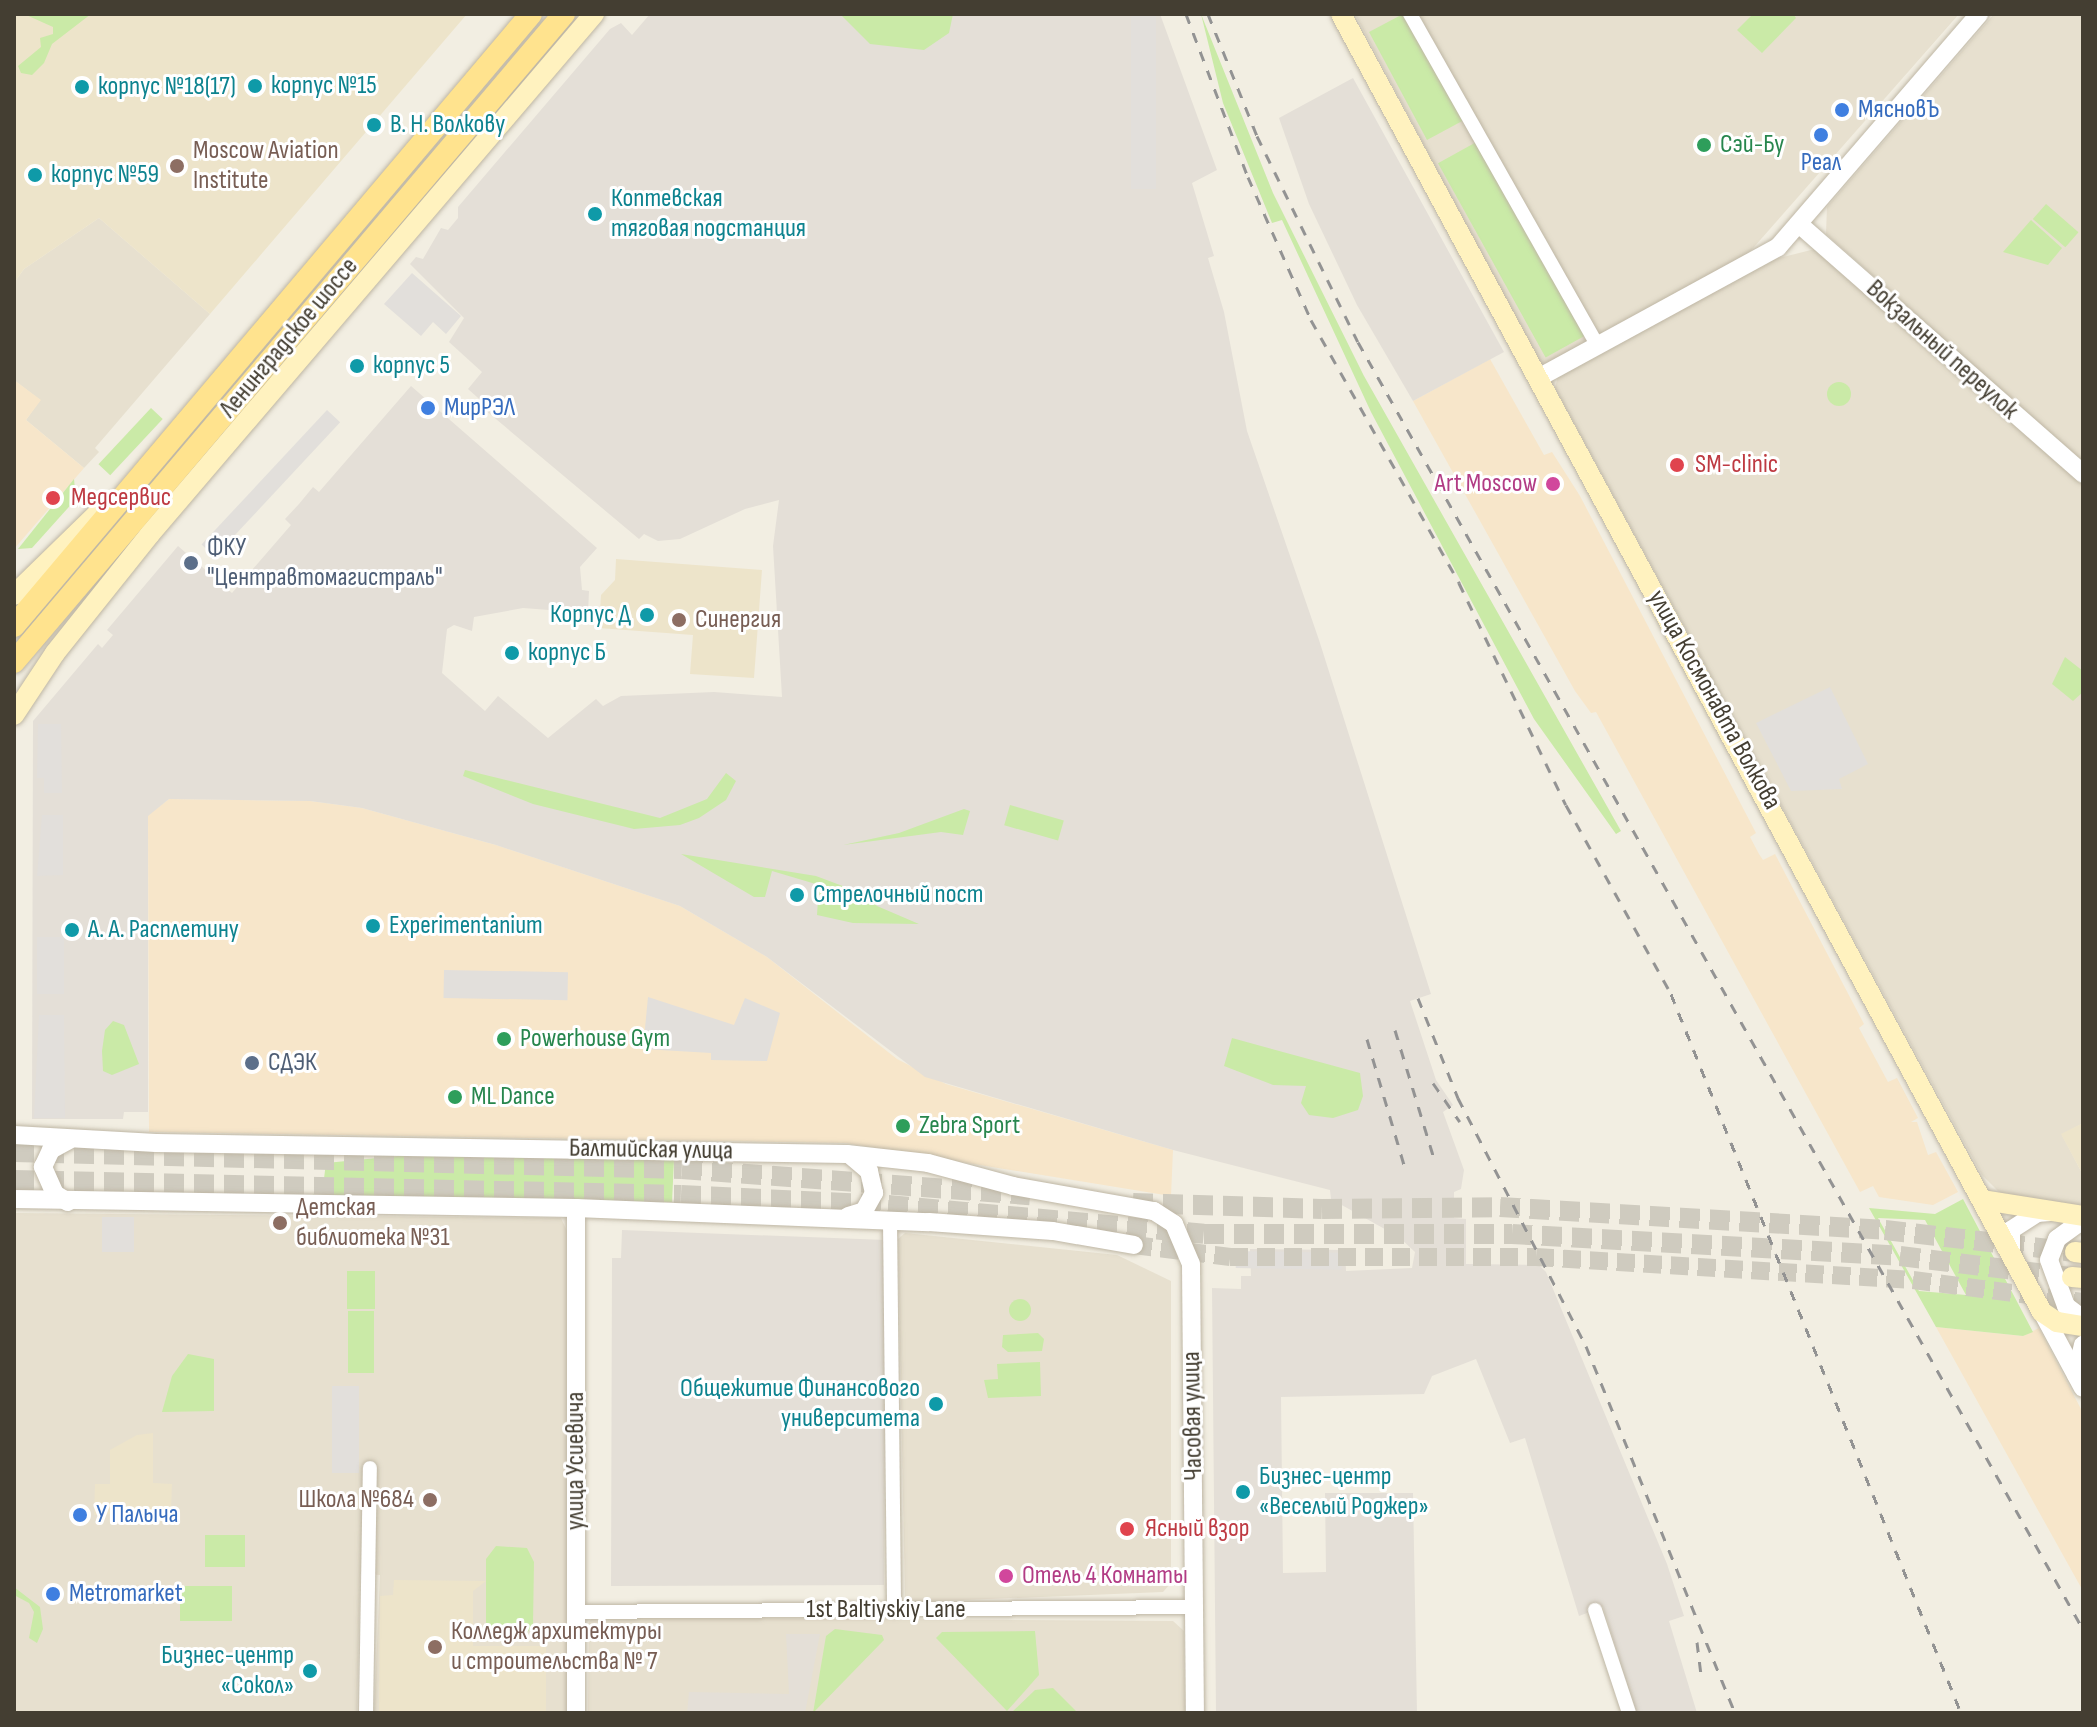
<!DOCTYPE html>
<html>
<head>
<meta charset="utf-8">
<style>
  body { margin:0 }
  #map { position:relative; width:2097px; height:1727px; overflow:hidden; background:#f2eee2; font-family:"Sofia Sans Condensed",sans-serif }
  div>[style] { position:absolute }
  .residential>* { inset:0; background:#e7e0cf }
  .commercial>* { inset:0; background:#f7e6ca }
  .industrial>* { inset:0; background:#e4dfd7 }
  .education>* { inset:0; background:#ede4ca }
  .green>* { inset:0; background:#caeaa7; transform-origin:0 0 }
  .round { border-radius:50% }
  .parking>* { inset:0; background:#e2dfdb; transform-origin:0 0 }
  .tertiary-tunnel>* { height:18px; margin-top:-9px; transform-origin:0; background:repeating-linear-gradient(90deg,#cfcbbf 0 18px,transparent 0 27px) }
  .secondary-tunnel>* { height:20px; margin-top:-10px; transform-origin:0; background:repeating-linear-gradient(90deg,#cfcbbf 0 20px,transparent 0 30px) }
  .roads { filter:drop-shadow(0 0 2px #beb6a4) drop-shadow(0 0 2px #beb6a4) }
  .minor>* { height:14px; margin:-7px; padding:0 7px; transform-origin:7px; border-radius:7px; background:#fff }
  .tertiary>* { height:18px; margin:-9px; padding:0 9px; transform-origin:9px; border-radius:9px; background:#fff }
  .secondary>* { height:20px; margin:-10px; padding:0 10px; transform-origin:10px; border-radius:10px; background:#fff2bf }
  .primary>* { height:22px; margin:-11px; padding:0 11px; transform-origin:11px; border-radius:11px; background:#ffe38e }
  .rail>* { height:3px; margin-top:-1.5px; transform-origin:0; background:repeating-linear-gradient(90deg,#939393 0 10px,transparent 0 20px) }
  .dots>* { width:22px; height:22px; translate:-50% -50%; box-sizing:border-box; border:4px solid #fff; border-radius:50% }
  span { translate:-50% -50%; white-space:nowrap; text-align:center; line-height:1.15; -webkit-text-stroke:6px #fff; paint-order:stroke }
  .culture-label { font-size:26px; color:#0d838f }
  .left { translate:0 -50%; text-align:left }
  .right { translate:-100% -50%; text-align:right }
  .shop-label { font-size:26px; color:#366cbe }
  .leisure-label { font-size:26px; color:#27864d }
  .education-label { font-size:26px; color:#785e54 }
  .street-label { font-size:26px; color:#443e32 }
  .health-label { font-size:26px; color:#be3a42 }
  .hotel-label { font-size:26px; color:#b23c85 }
  .service-label { font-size:26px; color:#4e5e75 }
  .frame { position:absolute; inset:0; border:16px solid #443e32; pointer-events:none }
</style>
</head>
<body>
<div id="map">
  <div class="residential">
    <div style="clip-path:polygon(1355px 14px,1959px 14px,1747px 255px,1549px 364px,1539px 363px)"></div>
    <div style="clip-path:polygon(1994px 14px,2083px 14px,2083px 463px,1826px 234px,1827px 207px)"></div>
    <div style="clip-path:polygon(99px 218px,210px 314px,95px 448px,99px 452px,84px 468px,26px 420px,40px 400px,14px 380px,14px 283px,24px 269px)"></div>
    <div style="clip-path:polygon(1815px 249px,2083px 485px,2083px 1123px,2062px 1135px,2083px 1175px,2083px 1208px,2003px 1196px,1982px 1175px,1555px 388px,1558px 376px,1775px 259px)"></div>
    <div style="clip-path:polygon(14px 1213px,561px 1218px,567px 1231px,568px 1713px,374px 1713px,380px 1575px,360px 1574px,357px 1713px,14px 1713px)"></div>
    <div style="clip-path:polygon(905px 1233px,1117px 1255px,1171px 1281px,1171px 1583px,1163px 1592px,914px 1602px,905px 1598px,898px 1239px)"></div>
    <div style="clip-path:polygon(593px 1617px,1173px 1621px,1184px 1631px,1185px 1713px,588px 1713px,589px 1622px)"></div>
  </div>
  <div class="commercial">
    <div style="clip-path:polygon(1490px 359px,1544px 455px,1552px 452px,1580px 496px,1756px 833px,1750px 837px,1759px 854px,1763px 860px,1775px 854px,1864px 1024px,1859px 1028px,1888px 1082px,1897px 1078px,1918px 1118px,1911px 1122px,1917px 1122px,1928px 1155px,1936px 1152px,1958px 1192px,1933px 1205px,1879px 1197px,1873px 1186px,1860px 1192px,1596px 712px,1591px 713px,1575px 691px,1413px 401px)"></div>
    <div style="clip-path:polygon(14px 380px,41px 400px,26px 420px,84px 468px,14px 549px)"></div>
    <div style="clip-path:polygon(169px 799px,310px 801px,362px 808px,496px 845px,680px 906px,767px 957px,897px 1059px,946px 1084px,1173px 1150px,1171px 1196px,845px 1143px,149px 1132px,148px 815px)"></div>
    <div style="clip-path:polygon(1936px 1327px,2023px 1336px,2039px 1328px,2083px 1413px,2083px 1591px)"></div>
  </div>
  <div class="industrial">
    <div style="clip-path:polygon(650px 14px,1160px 14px,1217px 170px,1192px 183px,1214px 256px,1208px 258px,1224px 312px,1247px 431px,1319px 640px,1431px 994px,1410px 1001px,1436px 1080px,1453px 1105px,1443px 1112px,1464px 1170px,1461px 1189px,1454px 1192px,1454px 1218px,1466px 1219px,1466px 1264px,1539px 1265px,1546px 1272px,1667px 1564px,1684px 1616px,1669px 1621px,1697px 1713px,1636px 1713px,1603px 1607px,1579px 1616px,1525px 1438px,1510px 1443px,1476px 1359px,1432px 1376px,1424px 1394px,1281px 1397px,1283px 1573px,1326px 1572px,1325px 1493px,1413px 1493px,1417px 1713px,1216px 1713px,1212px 1288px,1241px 1289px,1241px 1276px,1251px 1276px,1250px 1249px,1345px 1250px,1346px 1271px,1412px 1268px,1415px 1252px,1399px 1237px,1331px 1199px,1330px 1190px,1173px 1150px,925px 1077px,767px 957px,680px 906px,496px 845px,362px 808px,310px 801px,169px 799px,148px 816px,148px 1112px,124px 1112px,123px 1119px,32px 1119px,33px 721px,98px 644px,102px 648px,113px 635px,107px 630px,178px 546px,232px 593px,291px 525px,285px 519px,299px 504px,313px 487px,319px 492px,411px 386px,597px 548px,580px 567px,582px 590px,589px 591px,588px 613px,523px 608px,474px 617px,472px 631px,454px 625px,447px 629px,442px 673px,485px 711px,498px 696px,548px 738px,596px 699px,603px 706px,621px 696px,714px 692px,782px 697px,773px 546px,779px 500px,745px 509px,680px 539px,658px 541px,644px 534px,639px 539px,484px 409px,486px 405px,468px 389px,482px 372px,449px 342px,464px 318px,410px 264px,416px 257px,423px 259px,441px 228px,448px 230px,458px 218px,458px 207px,610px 29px,621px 23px,632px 35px)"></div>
    <div style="clip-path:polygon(1353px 78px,1504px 352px,1413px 401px,1357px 305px,1309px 204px,1279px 118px)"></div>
    <div style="clip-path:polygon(622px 1230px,886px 1240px,884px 1585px,611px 1586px,612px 1258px,621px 1258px)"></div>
    <div style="clip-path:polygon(786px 1634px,820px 1634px,805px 1713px,687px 1713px,689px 1692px,789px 1694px)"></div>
  </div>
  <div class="education">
    <div style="clip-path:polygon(14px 14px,467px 14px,210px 314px,99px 218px,24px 269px,14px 283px)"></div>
    <div style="clip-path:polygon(616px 559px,762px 570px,754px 678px,690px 674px,693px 635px,599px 628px,601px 595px,615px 580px)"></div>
    <div style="clip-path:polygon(2083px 1123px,2083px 1175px,2061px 1134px)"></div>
    <div style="clip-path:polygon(153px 1433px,153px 1483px,172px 1484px,171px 1511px,94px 1515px,95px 1484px,110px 1484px,110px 1450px,137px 1435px)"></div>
    <div style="clip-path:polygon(394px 1580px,486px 1581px,473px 1591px,473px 1646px,546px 1646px,546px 1713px,379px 1713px,380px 1596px,393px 1595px)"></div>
  </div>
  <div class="green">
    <div style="clip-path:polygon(24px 14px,91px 14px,52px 44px,44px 63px,32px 75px,21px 73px,18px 66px,41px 47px,40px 38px,53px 34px,53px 27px)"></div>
    <div style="clip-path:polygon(840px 14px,953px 14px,949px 33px,924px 50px,870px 44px)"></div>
    <div style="clip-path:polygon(1201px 14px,1273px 193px,1364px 376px,1621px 831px,1616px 834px,1534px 719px,1371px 412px,1282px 220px,1272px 223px,1223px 103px)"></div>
    <div style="clip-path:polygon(1403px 14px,1408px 14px,1466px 119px,1427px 140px,1369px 32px)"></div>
    <div style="clip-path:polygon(1753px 14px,1793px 14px,1796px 18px,1762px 53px,1737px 30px)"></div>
    <div style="left:1480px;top:140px;width:222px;height:48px;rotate:61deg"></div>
    <div style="left:2046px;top:204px;width:43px;height:20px;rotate:41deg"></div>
    <div style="clip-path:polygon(2031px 220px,2062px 248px,2048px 265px,2003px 252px)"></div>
    <div class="round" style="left:1827px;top:382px;width:24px;height:24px"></div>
    <div style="left:151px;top:408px;width:16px;height:77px;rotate:43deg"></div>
    <div style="clip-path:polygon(74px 479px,76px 499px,32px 548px,18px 549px)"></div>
    <div style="clip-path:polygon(2065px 657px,2083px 671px,2083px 692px,2073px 701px,2052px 684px)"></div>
    <div style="clip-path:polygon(465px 770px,660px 818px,707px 799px,726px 773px,736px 781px,726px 800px,699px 818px,680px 825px,634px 829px,533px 804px,463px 776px)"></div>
    <div style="left:1010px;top:805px;width:56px;height:21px;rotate:16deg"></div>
    <div style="clip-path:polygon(964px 809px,970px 811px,963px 835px,941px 832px,843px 845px,899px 833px)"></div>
    <div style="clip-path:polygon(681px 854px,816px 876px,864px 894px,877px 906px,919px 924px,853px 923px,817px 915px,819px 885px,772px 871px,765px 897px,754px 897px)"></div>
    <div style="clip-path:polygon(113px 1021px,124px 1025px,139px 1064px,112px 1075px,103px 1071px,102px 1051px,105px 1030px)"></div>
    <div style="clip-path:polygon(1232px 1038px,1360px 1073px,1363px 1096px,1358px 1110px,1333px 1118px,1309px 1115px,1301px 1103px,1306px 1086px,1273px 1085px,1224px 1066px)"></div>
    <div style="clip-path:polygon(449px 1151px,674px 1160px,672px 1202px,309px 1198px,323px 1186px,326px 1163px)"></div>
    <div style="clip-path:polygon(evenodd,1963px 1199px,2033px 1332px,2023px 1336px,1936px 1327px,1869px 1208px,1935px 1214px,1963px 1199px,1878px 1218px,1925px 1220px,1966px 1295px,1919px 1291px,1878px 1218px)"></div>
    <div style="left:347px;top:1271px;width:28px;height:38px"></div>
    <div class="round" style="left:1009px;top:1299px;width:22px;height:22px"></div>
    <div style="left:348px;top:1311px;width:26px;height:62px"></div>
    <div style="clip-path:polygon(1038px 1333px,1044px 1339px,1042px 1351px,1008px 1352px,1002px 1347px,1003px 1335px)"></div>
    <div style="clip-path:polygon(188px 1354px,214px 1359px,214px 1411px,162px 1412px,172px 1376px)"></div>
    <div style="clip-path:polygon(1040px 1362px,1041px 1396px,988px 1398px,984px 1380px,998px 1379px,997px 1364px)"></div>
    <div style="left:205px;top:1535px;width:40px;height:32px"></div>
    <div style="clip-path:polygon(496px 1546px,527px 1548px,534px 1562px,533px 1625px,524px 1637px,496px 1638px,486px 1628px,486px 1559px)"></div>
    <div style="left:232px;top:1586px;width:35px;height:52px;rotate:90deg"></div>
    <div style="clip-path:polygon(14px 1587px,40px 1607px,43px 1629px,37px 1643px,29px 1638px,34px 1612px,29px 1603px,14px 1595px)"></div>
    <div style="clip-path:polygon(835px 1629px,882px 1635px,884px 1640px,813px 1713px,826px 1636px)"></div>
    <div style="clip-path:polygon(1035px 1631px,1039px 1675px,1007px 1711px,936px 1638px,942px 1632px)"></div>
    <div style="clip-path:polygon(1053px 1688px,1078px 1713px,1011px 1713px,1035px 1690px)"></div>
  </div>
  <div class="parking">
    <div style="left:1131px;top:14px;width:25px;height:175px"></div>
    <div style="clip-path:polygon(412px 273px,461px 316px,446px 334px,433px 322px,421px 336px,384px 304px)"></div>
    <div style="left:327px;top:410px;width:18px;height:184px;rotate:43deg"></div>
    <div style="clip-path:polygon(1830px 687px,1868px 764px,1839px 779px,1842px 789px,1791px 791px,1756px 723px)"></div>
    <div style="clip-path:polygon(38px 724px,61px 724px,62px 793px,44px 793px,44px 778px,37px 778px)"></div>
    <div style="clip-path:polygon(42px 815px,63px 815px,63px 875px,37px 876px)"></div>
    <div style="left:37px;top:937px;width:27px;height:57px"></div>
    <div style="left:444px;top:970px;width:124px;height:28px;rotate:1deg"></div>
    <div style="clip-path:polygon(648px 997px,734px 1025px,745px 998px,780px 1013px,767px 1061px,711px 1060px,711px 1053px,643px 1049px)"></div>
    <div style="clip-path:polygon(39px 1015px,64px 1015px,65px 1118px,34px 1118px)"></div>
    <div style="left:102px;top:1217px;width:32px;height:35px"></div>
    <div style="left:1236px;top:1251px;width:106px;height:17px;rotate:1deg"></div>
    <div style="left:332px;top:1386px;width:27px;height:87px"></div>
  </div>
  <div class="tertiary-tunnel">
    <div style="left:1134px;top:1245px;width:97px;rotate:7.1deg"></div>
    <div style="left:1230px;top:1257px;width:306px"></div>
    <div style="left:1536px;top:1257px;width:378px;rotate:3.5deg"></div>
    <div style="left:1913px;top:1280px;width:171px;rotate:7.4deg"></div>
  </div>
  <div class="secondary-tunnel">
    <div style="left:14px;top:1152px;width:668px;rotate:1.46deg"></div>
    <div style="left:682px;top:1169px;width:349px;rotate:4.3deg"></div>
    <div style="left:14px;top:1180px;width:667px;rotate:1.29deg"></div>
    <div style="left:681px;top:1195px;width:207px;rotate:2.8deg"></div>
    <div style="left:888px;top:1205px;width:317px;rotate:5.2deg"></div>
    <div style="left:1204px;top:1234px;width:308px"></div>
    <div style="left:1512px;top:1234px;width:389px;rotate:3.2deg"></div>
    <div style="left:1900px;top:1256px;width:171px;rotate:7deg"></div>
    <div style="left:1133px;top:1203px;width:189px;rotate:1.8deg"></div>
    <div style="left:1322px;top:1209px;width:178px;rotate:-0.6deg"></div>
    <div style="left:1500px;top:1207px;width:386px;rotate:3.4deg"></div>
    <div style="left:1885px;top:1230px;width:191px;rotate:6.6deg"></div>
  </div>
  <div class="roads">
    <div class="minor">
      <div style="left:1410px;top:14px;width:380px;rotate:60.5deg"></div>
      <div style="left:890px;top:1221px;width:389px;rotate:89.4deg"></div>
      <div style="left:1595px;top:1610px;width:108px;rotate:71.7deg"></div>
      <div style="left:576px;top:1612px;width:619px;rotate:-0.46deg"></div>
      <div style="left:366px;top:1713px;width:245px;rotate:-89.1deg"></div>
    </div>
    <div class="tertiary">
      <div style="left:1800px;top:225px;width:377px;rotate:41.3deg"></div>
      <div style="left:1538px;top:378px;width:273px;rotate:-28.6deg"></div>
      <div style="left:1778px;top:247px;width:308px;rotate:-49.2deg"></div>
      <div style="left:14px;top:1135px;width:142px;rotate:3.2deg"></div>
      <div style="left:156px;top:1143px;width:691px;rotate:0.91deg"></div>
      <div style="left:847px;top:1154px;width:81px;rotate:6.3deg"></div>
      <div style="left:928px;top:1163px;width:88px;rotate:15.1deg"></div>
      <div style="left:1013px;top:1186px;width:143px;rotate:10.1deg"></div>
      <div style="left:1154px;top:1211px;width:24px;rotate:33deg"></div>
      <div style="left:1174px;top:1224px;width:43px;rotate:67deg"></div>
      <div style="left:1191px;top:1264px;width:449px;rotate:89.5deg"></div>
      <div style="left:14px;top:1199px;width:562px;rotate:0.92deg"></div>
      <div style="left:576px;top:1208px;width:353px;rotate:2.3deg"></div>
      <div style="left:929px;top:1222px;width:124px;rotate:4.2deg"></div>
      <div style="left:1053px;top:1231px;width:82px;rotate:9.8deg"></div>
      <div style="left:68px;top:1202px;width:15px;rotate:-148deg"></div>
      <div style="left:55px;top:1194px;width:30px;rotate:-114deg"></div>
      <div style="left:43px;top:1167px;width:19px;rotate:-65deg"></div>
      <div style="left:51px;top:1150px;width:21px;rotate:-29deg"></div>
      <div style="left:576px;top:1208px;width:505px;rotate:90deg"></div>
      <div style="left:848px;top:1216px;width:17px;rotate:-17deg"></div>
      <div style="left:864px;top:1211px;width:21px;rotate:-61deg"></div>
      <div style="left:874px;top:1193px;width:23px;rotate:-103deg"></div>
      <div style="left:869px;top:1171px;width:25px;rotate:-140deg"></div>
      <div style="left:2083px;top:1220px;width:32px;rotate:144deg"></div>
      <div style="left:2057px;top:1239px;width:22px;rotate:111deg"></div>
      <div style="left:2049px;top:1260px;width:49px;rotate:69.7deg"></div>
      <div style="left:2066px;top:1306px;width:21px;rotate:37deg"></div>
      <div style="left:2011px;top:1254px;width:24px;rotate:-90deg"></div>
      <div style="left:2011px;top:1230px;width:31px;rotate:-33deg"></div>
      <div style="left:2037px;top:1213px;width:13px;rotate:-4deg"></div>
      <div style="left:2042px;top:1312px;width:86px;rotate:61.7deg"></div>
      <div style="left:2076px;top:1375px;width:31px;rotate:-77deg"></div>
    </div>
    <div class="secondary">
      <div style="left:1341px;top:14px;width:1475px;rotate:61.63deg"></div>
      <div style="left:2042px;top:1312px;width:18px;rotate:34deg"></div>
      <div style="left:2057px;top:1322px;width:26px;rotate:9deg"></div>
      <div style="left:14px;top:595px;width:115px;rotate:-44.3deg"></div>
      <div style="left:14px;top:715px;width:74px;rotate:-56.5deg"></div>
      <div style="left:55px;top:653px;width:152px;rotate:-51.4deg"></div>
      <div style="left:150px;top:534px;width:684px;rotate:-49.51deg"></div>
      <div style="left:1983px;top:1200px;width:101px;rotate:9.1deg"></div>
      <div style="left:2075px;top:1252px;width:8px;rotate:7deg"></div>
      <div style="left:2072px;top:1277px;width:11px;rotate:5deg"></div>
    </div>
    <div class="primary">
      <div style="left:14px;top:626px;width:801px;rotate:-49.81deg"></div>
      <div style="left:14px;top:662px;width:850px;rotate:-49.68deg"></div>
    </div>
  </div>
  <div class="rail">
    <div style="left:1186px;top:14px;width:174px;rotate:69.2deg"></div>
    <div style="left:1248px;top:177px;width:156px;rotate:66.2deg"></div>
    <div style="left:1311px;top:320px;width:302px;rotate:60.6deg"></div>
    <div style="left:1459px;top:583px;width:246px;rotate:64.3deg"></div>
    <div style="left:1566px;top:805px;width:216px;rotate:60.9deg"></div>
    <div style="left:1671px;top:994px;width:775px;rotate:68.03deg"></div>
    <div style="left:1208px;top:14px;width:131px;rotate:68.1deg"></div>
    <div style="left:1257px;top:136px;width:229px;rotate:63.9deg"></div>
    <div style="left:1358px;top:342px;width:1477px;rotate:60.61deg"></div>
    <div style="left:1418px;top:998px;width:108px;rotate:68.2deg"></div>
    <div style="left:1458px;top:1098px;width:279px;rotate:62.7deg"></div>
    <div style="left:1586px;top:1346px;width:396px;rotate:67.9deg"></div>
    <div style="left:1395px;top:1030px;width:134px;rotate:73.1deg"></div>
    <div style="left:1367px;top:1039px;width:134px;rotate:73.6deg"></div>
    <div style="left:1433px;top:1083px;width:47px;rotate:55.3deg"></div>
    <div style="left:1697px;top:1642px;width:39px;rotate:83deg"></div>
  </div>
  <div class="dots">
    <div style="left:255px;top:86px;background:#0f9aa8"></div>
    <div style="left:82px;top:87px;background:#0f9aa8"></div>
    <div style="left:1842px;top:110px;background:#3f7fe0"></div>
    <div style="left:374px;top:125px;background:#0f9aa8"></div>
    <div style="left:1821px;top:135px;background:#3f7fe0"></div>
    <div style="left:1704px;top:145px;background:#2e9e5b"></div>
    <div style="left:177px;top:166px;background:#8d6e63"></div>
    <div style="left:35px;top:175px;background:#0f9aa8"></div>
    <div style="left:595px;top:214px;background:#0f9aa8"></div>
    <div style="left:357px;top:366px;background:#0f9aa8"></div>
    <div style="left:428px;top:408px;background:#3f7fe0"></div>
    <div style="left:1677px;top:465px;background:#e0444e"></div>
    <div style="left:1553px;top:484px;background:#d1479c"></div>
    <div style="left:53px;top:498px;background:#e0444e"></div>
    <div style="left:191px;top:563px;background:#5c6f8a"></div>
    <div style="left:647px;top:615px;background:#0f9aa8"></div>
    <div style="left:679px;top:620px;background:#8d6e63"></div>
    <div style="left:512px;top:653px;background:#0f9aa8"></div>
    <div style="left:797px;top:895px;background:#0f9aa8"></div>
    <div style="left:373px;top:926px;background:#0f9aa8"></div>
    <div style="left:72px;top:930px;background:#0f9aa8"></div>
    <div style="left:504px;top:1039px;background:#2e9e5b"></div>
    <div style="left:252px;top:1063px;background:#5c6f8a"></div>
    <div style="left:455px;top:1097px;background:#2e9e5b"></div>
    <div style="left:903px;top:1126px;background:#2e9e5b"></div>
    <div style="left:280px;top:1223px;background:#8d6e63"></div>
    <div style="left:936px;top:1404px;background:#0f9aa8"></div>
    <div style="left:1243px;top:1492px;background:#0f9aa8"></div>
    <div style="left:430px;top:1500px;background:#8d6e63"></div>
    <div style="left:80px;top:1515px;background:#3f7fe0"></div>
    <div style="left:1127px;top:1529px;background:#e0444e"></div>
    <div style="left:1006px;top:1576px;background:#d1479c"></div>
    <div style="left:53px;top:1594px;background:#3f7fe0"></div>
    <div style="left:435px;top:1647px;background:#8d6e63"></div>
    <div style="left:310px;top:1671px;background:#0f9aa8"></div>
  </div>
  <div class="culture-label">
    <span class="left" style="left:271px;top:86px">корпус №15</span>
    <span class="left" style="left:98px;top:87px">корпус №18(17)</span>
    <span class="left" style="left:390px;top:125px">В. Н. Волкову</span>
    <span class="left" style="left:51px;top:175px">корпус №59</span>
    <span class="left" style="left:611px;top:214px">Коптевская<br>тяговая подстанция</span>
    <span class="left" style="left:373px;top:366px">корпус 5</span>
    <span class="right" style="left:631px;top:615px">Корпус Д</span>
    <span class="left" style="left:528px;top:653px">корпус Б</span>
    <span class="left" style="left:813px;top:895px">Стрелочный пост</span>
    <span class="left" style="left:389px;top:926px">Experimentanium</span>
    <span class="left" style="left:88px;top:930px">А. А. Расплетину</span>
    <span class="right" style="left:920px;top:1404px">Общежитие Финансового<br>университета</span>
    <span class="left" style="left:1259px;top:1492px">Бизнес-центр<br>«Веселый Роджер»</span>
    <span class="right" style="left:294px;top:1671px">Бизнес-центр<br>«Сокол»</span>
  </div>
  <div class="shop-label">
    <span class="left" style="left:1858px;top:110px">МясновЪ</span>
    <span style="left:1821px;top:163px">Реал</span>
    <span class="left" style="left:444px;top:408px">МирРЭЛ</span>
    <span class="left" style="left:96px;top:1515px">У Палыча</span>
    <span class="left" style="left:69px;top:1594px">Metromarket</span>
  </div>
  <div class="leisure-label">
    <span class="left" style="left:1720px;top:145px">Сэй-Бу</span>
    <span class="left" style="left:520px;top:1039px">Powerhouse Gym</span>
    <span class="left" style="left:471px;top:1097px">ML Dance</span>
    <span class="left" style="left:919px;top:1126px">Zebra Sport</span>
  </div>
  <div class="education-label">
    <span class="left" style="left:193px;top:166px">Moscow Aviation<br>Institute</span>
    <span class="left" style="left:695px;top:620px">Синергия</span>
    <span class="left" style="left:296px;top:1223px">Детская<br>библиотека №31</span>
    <span class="right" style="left:414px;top:1500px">Школа №684</span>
    <span class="left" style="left:451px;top:1647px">Колледж архитектуры<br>и строительства № 7</span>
  </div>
  <div class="street-label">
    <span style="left:289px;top:338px;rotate:-50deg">Ленинградское шоссе</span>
    <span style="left:1942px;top:350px;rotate:42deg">Вокзальный переулок</span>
    <span style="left:1714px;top:700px;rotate:61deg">улица Космонавта Волкова</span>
    <span style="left:651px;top:1150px;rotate:1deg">Балтийская улица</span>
    <span style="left:1193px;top:1416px;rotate:-91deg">Часовая улица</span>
    <span style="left:576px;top:1461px;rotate:-90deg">улица Усиевича</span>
    <span style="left:886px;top:1610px">1st Baltiyskiy Lane</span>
  </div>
  <div class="health-label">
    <span class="left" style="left:1695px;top:465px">SM-clinic</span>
    <span class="left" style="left:71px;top:498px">Медсервис</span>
    <span class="left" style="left:1145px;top:1529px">Ясный взор</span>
  </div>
  <div class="hotel-label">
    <span class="right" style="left:1537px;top:484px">Art Moscow</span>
    <span class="left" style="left:1022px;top:1576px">Отель 4 Комнаты</span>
  </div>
  <div class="service-label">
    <span class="left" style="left:207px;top:563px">ФКУ<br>"Центравтомагистраль"</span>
    <span class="left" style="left:268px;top:1063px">СДЭК</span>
  </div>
  <div class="frame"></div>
</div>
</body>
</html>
